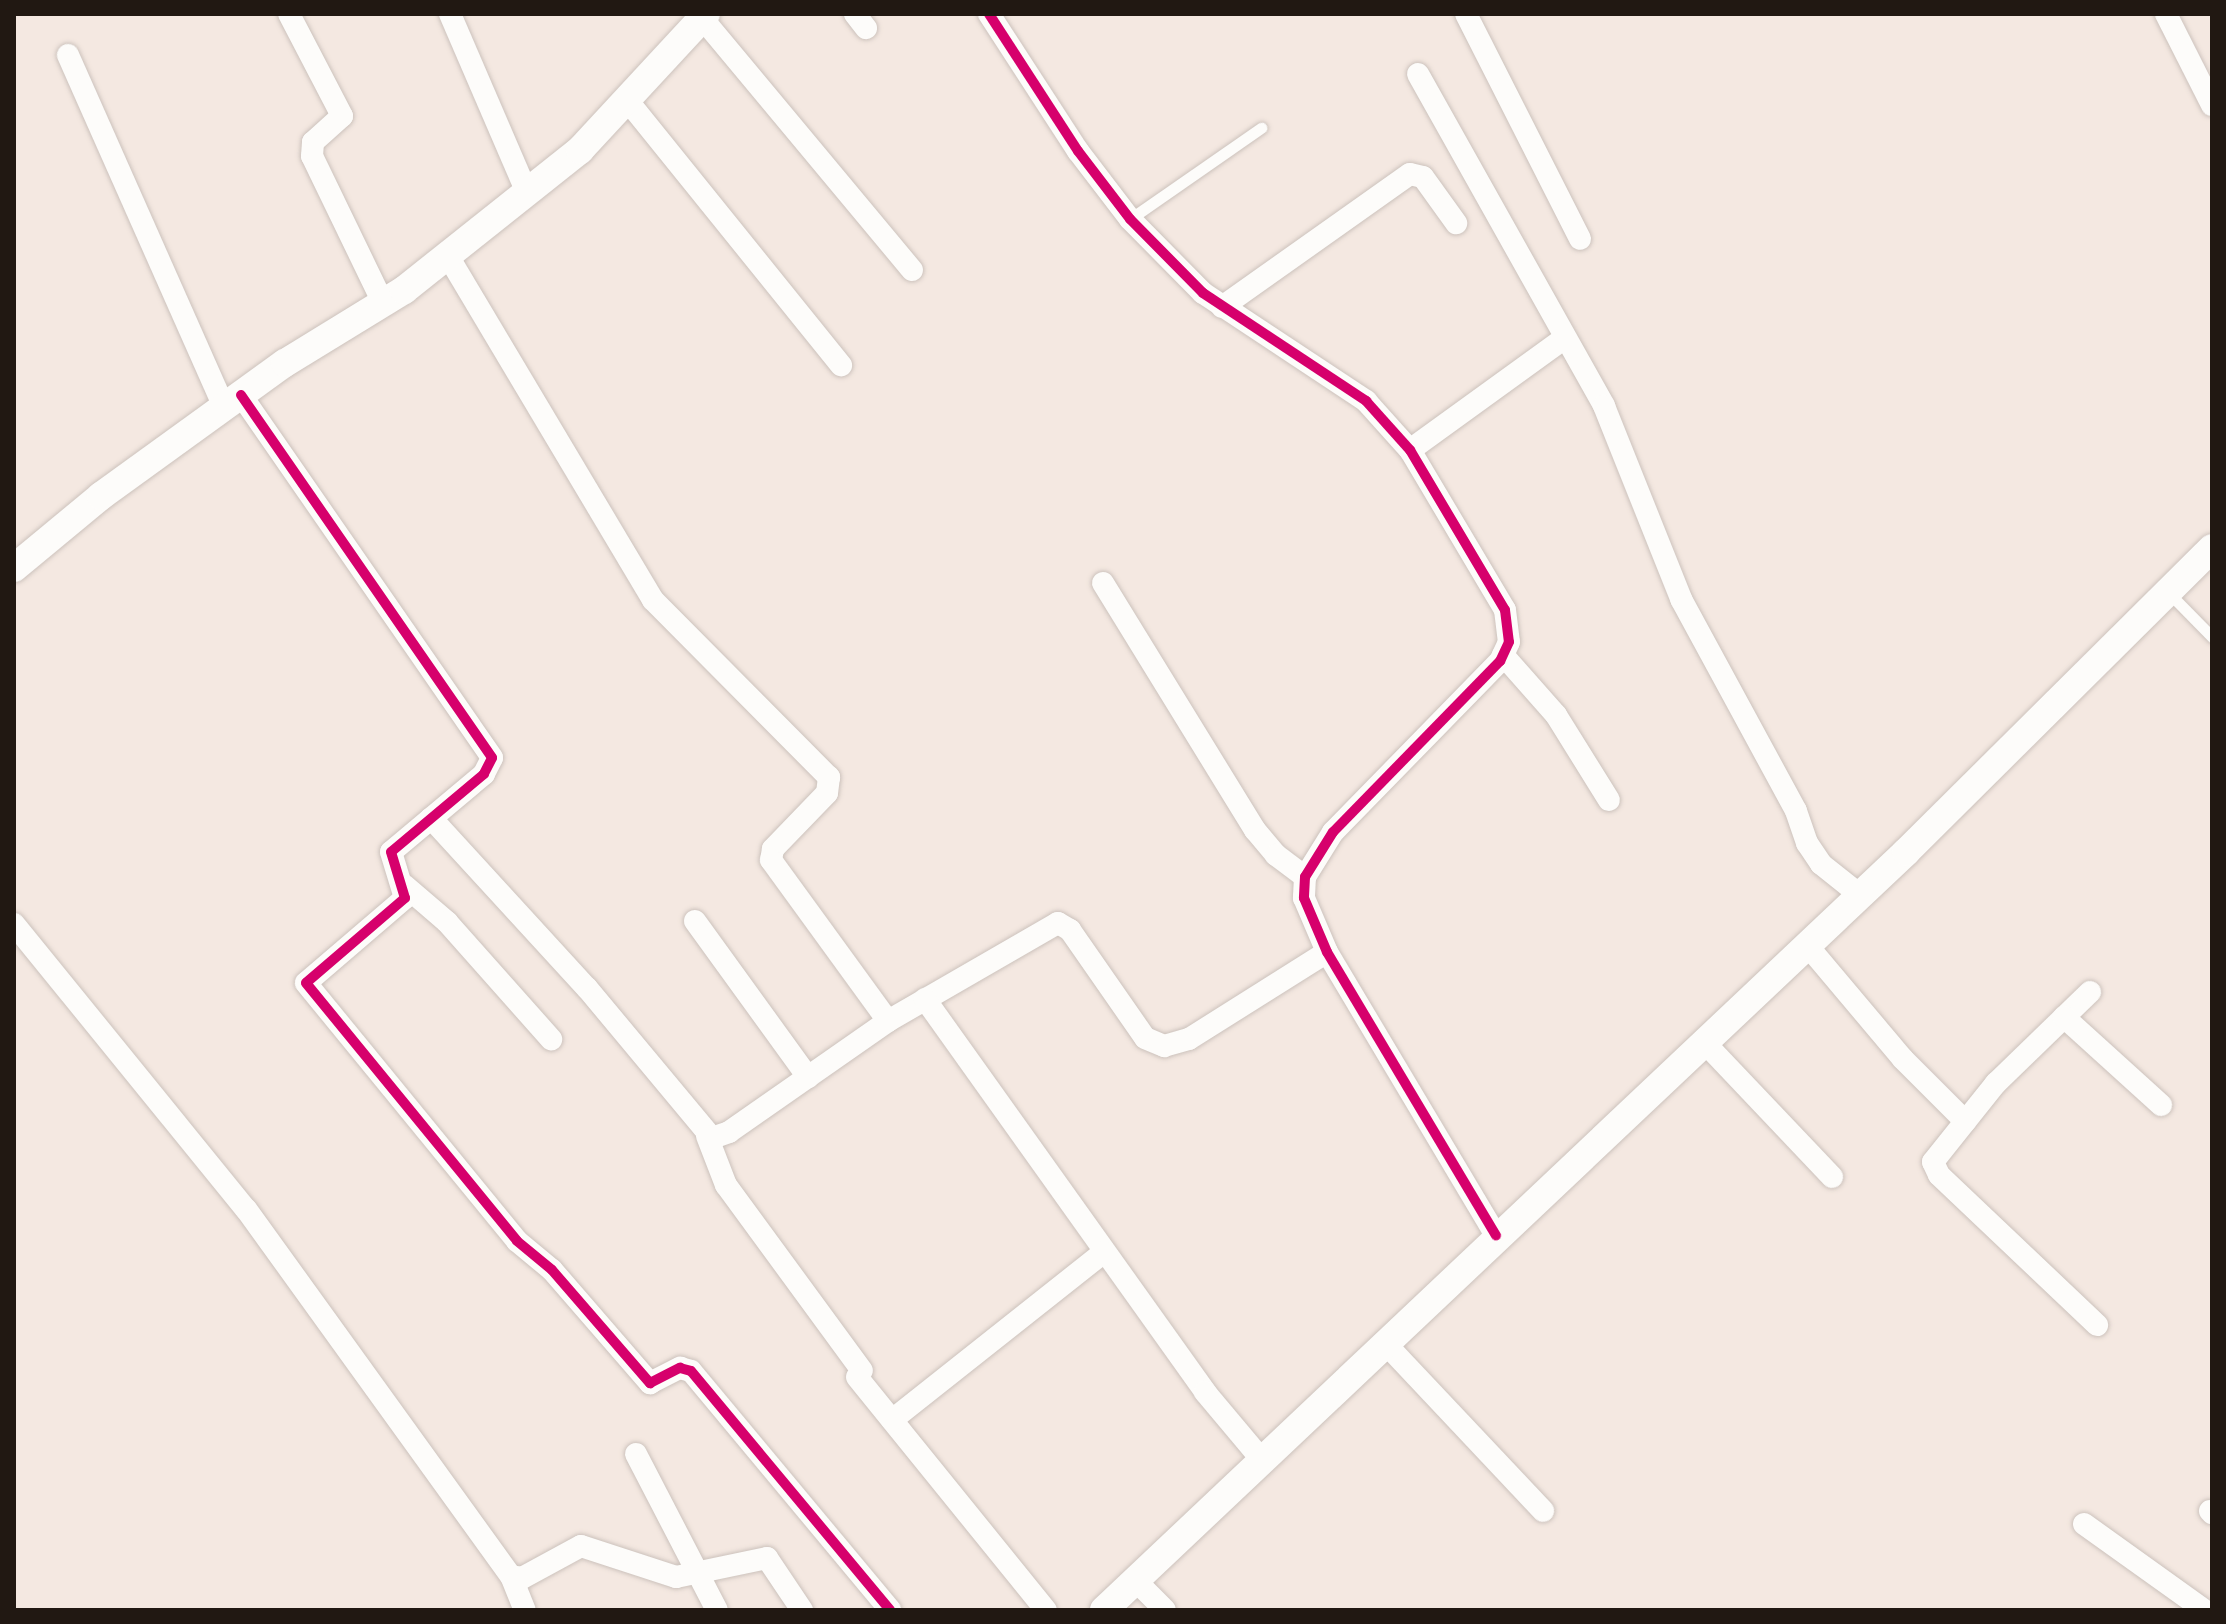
<!DOCTYPE html>
<html>
<head>
<meta charset="utf-8">
<style>
  body { margin:0 }
  #map { position:relative; width:2226px; height:1624px; overflow:hidden; background:#f4e8e1; font-family:"Zilla Slab",serif }
  div>[style] { position:absolute }
  .roads { filter:drop-shadow(0 0 2px #ccc2bc) drop-shadow(0 0 2px #ccc2bc) }
  .service>* { height:11px; margin:-5.5px; padding:0 5.5px; transform-origin:5.5px; border-radius:5.5px; background:#fdfcfa }
  .minor>* { height:22px; margin:-11px; padding:0 11px; transform-origin:11px; border-radius:11px; background:#fdfcfa }
  .tertiary>* { height:28px; margin:-14px; padding:0 14px; transform-origin:14px; border-radius:14px; background:#fdfcfa }
  .cycleway>* { height:10px; margin:-5px; padding:0 5px; transform-origin:5px; border-radius:5px; background:#d6006c }
  span { translate:-50% -50%; white-space:nowrap; text-align:center; line-height:1.15; -webkit-text-stroke:7px #fce6d9; paint-order:stroke }
  .frame { position:absolute; inset:0; border:16px solid #211812; pointer-events:none }
</style>
</head>
<body>
<div id="map">
  <div class="roads">
    <div class="service">
      <div style="left:1130px;top:219px;width:160px;rotate:-34.8deg"></div>
      <div style="left:2168px;top:592px;width:63px;rotate:45.6deg"></div>
    </div>
    <div class="minor">
      <div style="left:289px;top:14px;width:115px;rotate:62.5deg"></div>
      <div style="left:342px;top:116px;width:39px;rotate:138deg"></div>
      <div style="left:313px;top:142px;width:14px;rotate:94deg"></div>
      <div style="left:312px;top:156px;width:163px;rotate:64.2deg"></div>
      <div style="left:450px;top:14px;width:195px;rotate:66.7deg"></div>
      <div style="left:855px;top:14px;width:18px;rotate:52deg"></div>
      <div style="left:989px;top:14px;width:163px;rotate:57deg"></div>
      <div style="left:1078px;top:151px;width:86px;rotate:52.6deg"></div>
      <div style="left:1130px;top:219px;width:104px;rotate:45.4deg"></div>
      <div style="left:1203px;top:293px;width:196px;rotate:33.5deg"></div>
      <div style="left:1366px;top:401px;width:66px;rotate:48.1deg"></div>
      <div style="left:1410px;top:450px;width:186px;rotate:59.3deg"></div>
      <div style="left:1505px;top:610px;width:32px;rotate:83deg"></div>
      <div style="left:1509px;top:642px;width:21px;rotate:115deg"></div>
      <div style="left:1500px;top:661px;width:239px;rotate:134.3deg"></div>
      <div style="left:1333px;top:832px;width:53px;rotate:121.9deg"></div>
      <div style="left:1305px;top:877px;width:21px;rotate:93deg"></div>
      <div style="left:1304px;top:898px;width:59px;rotate:66.9deg"></div>
      <div style="left:1327px;top:952px;width:330px;rotate:59.2deg"></div>
      <div style="left:1466px;top:14px;width:252px;rotate:63.1deg"></div>
      <div style="left:2166px;top:14px;width:102px;rotate:63.2deg"></div>
      <div style="left:702px;top:18px;width:328px;rotate:50.2deg"></div>
      <div style="left:68px;top:55px;width:385px;rotate:66.1deg"></div>
      <div style="left:1418px;top:74px;width:381px;rotate:60.7deg"></div>
      <div style="left:1604px;top:406px;width:208px;rotate:68.2deg"></div>
      <div style="left:1681px;top:599px;width:241px;rotate:61.5deg"></div>
      <div style="left:1796px;top:811px;width:34px;rotate:71deg"></div>
      <div style="left:1807px;top:843px;width:25px;rotate:56deg"></div>
      <div style="left:1821px;top:864px;width:50px;rotate:38.5deg"></div>
      <div style="left:627px;top:100px;width:341px;rotate:51.1deg"></div>
      <div style="left:448px;top:256px;width:400px;rotate:59.2deg"></div>
      <div style="left:653px;top:600px;width:250px;rotate:45.2deg"></div>
      <div style="left:829px;top:777px;width:16px;rotate:97deg"></div>
      <div style="left:827px;top:793px;width:78px;rotate:134deg"></div>
      <div style="left:773px;top:849px;width:11px;rotate:100deg"></div>
      <div style="left:771px;top:860px;width:199px;rotate:54deg"></div>
      <div style="left:1222px;top:307px;width:230px;rotate:-35.3deg"></div>
      <div style="left:1410px;top:174px;width:13px;rotate:13deg"></div>
      <div style="left:1423px;top:177px;width:57px;rotate:54.3deg"></div>
      <div style="left:241px;top:395px;width:441px;rotate:55.3deg"></div>
      <div style="left:492px;top:758px;width:18px;rotate:117deg"></div>
      <div style="left:484px;top:774px;width:121px;rotate:140deg"></div>
      <div style="left:391px;top:852px;width:48px;rotate:73.1deg"></div>
      <div style="left:405px;top:898px;width:130px;rotate:139.4deg"></div>
      <div style="left:306px;top:983px;width:333px;rotate:50.7deg"></div>
      <div style="left:517px;top:1241px;width:45px;rotate:39.6deg"></div>
      <div style="left:552px;top:1270px;width:150px;rotate:49.1deg"></div>
      <div style="left:650px;top:1383px;width:34px;rotate:-27deg"></div>
      <div style="left:680px;top:1368px;width:11px;rotate:15deg"></div>
      <div style="left:691px;top:1371px;width:311px;rotate:50.2deg"></div>
      <div style="left:1410px;top:450px;width:191px;rotate:-35.9deg"></div>
      <div style="left:1103px;top:583px;width:290px;rotate:58.4deg"></div>
      <div style="left:1255px;top:830px;width:33px;rotate:50deg"></div>
      <div style="left:1276px;top:855px;width:36px;rotate:37deg"></div>
      <div style="left:1503px;top:655px;width:80px;rotate:48.5deg"></div>
      <div style="left:1556px;top:715px;width:100px;rotate:58.1deg"></div>
      <div style="left:431px;top:818px;width:231px;rotate:47.5deg"></div>
      <div style="left:587px;top:988px;width:195px;rotate:50.2deg"></div>
      <div style="left:712px;top:1138px;width:18px;rotate:-19deg"></div>
      <div style="left:729px;top:1132px;width:194px;rotate:-34.9deg"></div>
      <div style="left:888px;top:1021px;width:196px;rotate:-30deg"></div>
      <div style="left:1058px;top:923px;width:14px;rotate:30deg"></div>
      <div style="left:1070px;top:930px;width:131px;rotate:55.2deg"></div>
      <div style="left:1145px;top:1038px;width:21px;rotate:23deg"></div>
      <div style="left:1164px;top:1046px;width:26px;rotate:-16deg"></div>
      <div style="left:1189px;top:1039px;width:163px;rotate:-32.2deg"></div>
      <div style="left:404px;top:885px;width:57px;rotate:40.7deg"></div>
      <div style="left:447px;top:922px;width:157px;rotate:48.4deg"></div>
      <div style="left:695px;top:921px;width:193px;rotate:54.1deg"></div>
      <div style="left:14px;top:924px;width:367px;rotate:50.9deg"></div>
      <div style="left:246px;top:1209px;width:453px;rotate:54.2deg"></div>
      <div style="left:511px;top:1576px;width:11px;rotate:10deg"></div>
      <div style="left:522px;top:1578px;width:67px;rotate:-28.5deg"></div>
      <div style="left:581px;top:1546px;width:100px;rotate:18.1deg"></div>
      <div style="left:676px;top:1577px;width:93px;rotate:-11.8deg"></div>
      <div style="left:767px;top:1558px;width:63px;rotate:56.1deg"></div>
      <div style="left:1807px;top:945px;width:149px;rotate:49.9deg"></div>
      <div style="left:1903px;top:1059px;width:88px;rotate:45deg"></div>
      <div style="left:2090px;top:992px;width:131px;rotate:135.9deg"></div>
      <div style="left:1996px;top:1083px;width:101px;rotate:128.6deg"></div>
      <div style="left:1933px;top:1162px;width:14px;rotate:65deg"></div>
      <div style="left:1939px;top:1175px;width:218px;rotate:43.5deg"></div>
      <div style="left:925px;top:999px;width:483px;rotate:54.5deg"></div>
      <div style="left:1205px;top:1392px;width:89px;rotate:50deg"></div>
      <div style="left:2064px;top:1017px;width:131px;rotate:42.2deg"></div>
      <div style="left:1704px;top:1042px;width:186px;rotate:46.5deg"></div>
      <div style="left:707px;top:1136px;width:53px;rotate:68.8deg"></div>
      <div style="left:726px;top:1185px;width:230px;rotate:53.8deg"></div>
      <div style="left:1384px;top:1342px;width:232px;rotate:46.7deg"></div>
      <div style="left:857px;top:1377px;width:300px;rotate:51deg"></div>
      <div style="left:892px;top:1420px;width:270px;rotate:-38.4deg"></div>
      <div style="left:636px;top:1454px;width:176px;rotate:62.6deg"></div>
      <div style="left:2210px;top:1511px;width:3px;rotate:45deg"></div>
      <div style="left:2084px;top:1524px;width:148px;rotate:35.6deg"></div>
      <div style="left:511px;top:1576px;width:37px;rotate:68deg"></div>
      <div style="left:1135px;top:1580px;width:42px;rotate:45deg"></div>
    </div>
    <div class="tertiary">
      <div style="left:14px;top:568px;width:113px;rotate:-39.6deg"></div>
      <div style="left:101px;top:496px;width:227px;rotate:-35.9deg"></div>
      <div style="left:285px;top:363px;width:140px;rotate:-31.5deg"></div>
      <div style="left:404px;top:290px;width:225px;rotate:-38.5deg"></div>
      <div style="left:580px;top:150px;width:185px;rotate:-47.2deg"></div>
      <div style="left:1104px;top:1610px;width:1104px;rotate:-43.38deg"></div>
      <div style="left:1906px;top:852px;width:431px;rotate:-44.8deg"></div>
    </div>
  </div>
  <div class="cycleway">
    <div style="left:989px;top:14px;width:163px;rotate:57deg"></div>
    <div style="left:1078px;top:151px;width:86px;rotate:52.6deg"></div>
    <div style="left:1130px;top:219px;width:104px;rotate:45.4deg"></div>
    <div style="left:1203px;top:293px;width:196px;rotate:33.5deg"></div>
    <div style="left:1366px;top:401px;width:66px;rotate:48.1deg"></div>
    <div style="left:1410px;top:450px;width:186px;rotate:59.3deg"></div>
    <div style="left:1505px;top:610px;width:32px;rotate:83deg"></div>
    <div style="left:1509px;top:642px;width:21px;rotate:115deg"></div>
    <div style="left:1500px;top:661px;width:239px;rotate:134.3deg"></div>
    <div style="left:1333px;top:832px;width:53px;rotate:121.9deg"></div>
    <div style="left:1305px;top:877px;width:21px;rotate:93deg"></div>
    <div style="left:1304px;top:898px;width:59px;rotate:66.9deg"></div>
    <div style="left:1327px;top:952px;width:330px;rotate:59.2deg"></div>
    <div style="left:241px;top:395px;width:441px;rotate:55.3deg"></div>
    <div style="left:492px;top:758px;width:18px;rotate:117deg"></div>
    <div style="left:484px;top:774px;width:121px;rotate:140deg"></div>
    <div style="left:391px;top:852px;width:48px;rotate:73.1deg"></div>
    <div style="left:405px;top:898px;width:130px;rotate:139.4deg"></div>
    <div style="left:306px;top:983px;width:333px;rotate:50.7deg"></div>
    <div style="left:517px;top:1241px;width:45px;rotate:39.6deg"></div>
    <div style="left:552px;top:1270px;width:150px;rotate:49.1deg"></div>
    <div style="left:650px;top:1383px;width:34px;rotate:-27deg"></div>
    <div style="left:680px;top:1368px;width:11px;rotate:15deg"></div>
    <div style="left:691px;top:1371px;width:311px;rotate:50.2deg"></div>
  </div>
  <div class="frame"></div>
</div>
</body>
</html>
